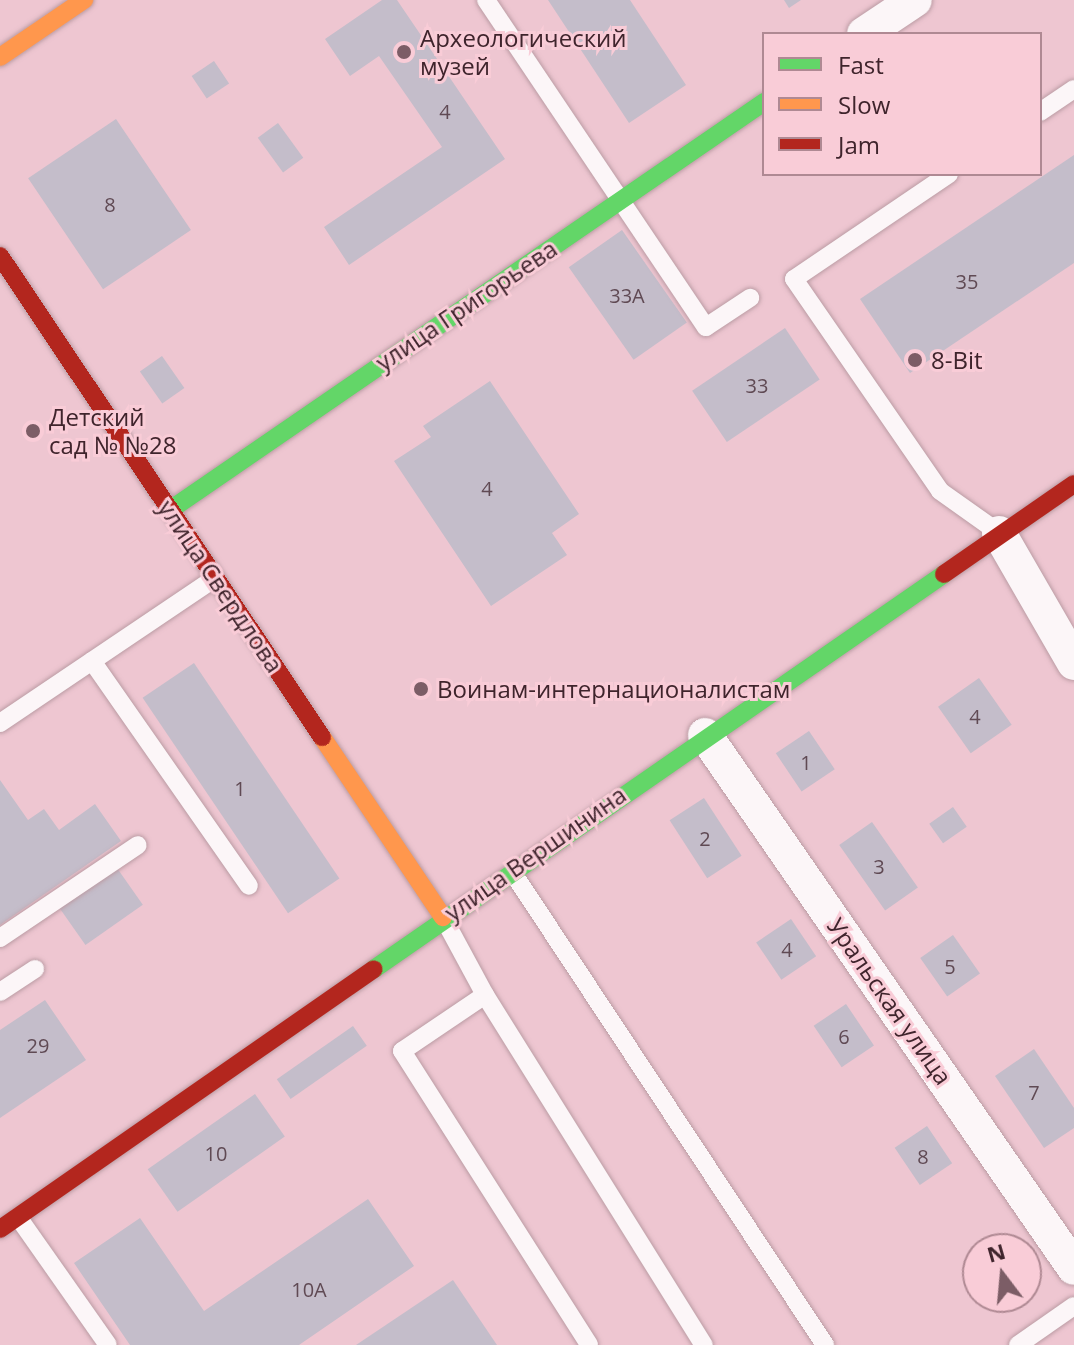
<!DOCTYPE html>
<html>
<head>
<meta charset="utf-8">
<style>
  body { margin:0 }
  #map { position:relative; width:1074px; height:1345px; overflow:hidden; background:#eec6d1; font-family:"Open Sans",sans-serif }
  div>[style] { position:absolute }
  .building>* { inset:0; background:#c4bdca; transform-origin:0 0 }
  .roads { filter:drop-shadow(0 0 2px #bb9ca4) drop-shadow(0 0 2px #bb9ca4) }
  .lane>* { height:18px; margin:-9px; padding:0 9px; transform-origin:9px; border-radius:9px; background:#fcf6f8 }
  .street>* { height:34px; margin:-17px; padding:0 17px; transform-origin:17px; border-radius:17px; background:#fcf6f8 }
  .fast>* { height:18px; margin:-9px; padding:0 9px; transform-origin:9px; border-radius:9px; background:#63d668 }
  .slow>* { height:18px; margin:-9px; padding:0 9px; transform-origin:9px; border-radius:9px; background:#ff974d }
  .jam>* { height:18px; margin:-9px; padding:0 9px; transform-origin:9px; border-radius:9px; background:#b3261e }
  .dots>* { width:22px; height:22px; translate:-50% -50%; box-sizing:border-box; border:4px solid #f9ccd7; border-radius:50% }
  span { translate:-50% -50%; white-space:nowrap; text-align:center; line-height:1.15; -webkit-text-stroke:6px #f9ccd7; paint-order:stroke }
  .number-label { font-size:20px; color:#604a54 }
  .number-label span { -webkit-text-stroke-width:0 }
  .poi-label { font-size:24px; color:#3f242c }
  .left { translate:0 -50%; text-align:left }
  .street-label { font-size:24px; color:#3f242c }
  .legend { position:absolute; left:762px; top:32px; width:280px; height:144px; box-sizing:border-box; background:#f9ccd7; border:2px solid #af8993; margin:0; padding:10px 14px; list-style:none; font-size:24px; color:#3f242c }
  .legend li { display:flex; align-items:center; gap:16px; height:40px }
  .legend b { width:40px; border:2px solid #af8993 }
  .north { position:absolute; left:962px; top:1233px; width:80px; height:80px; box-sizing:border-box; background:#f9ccd7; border:2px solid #af8993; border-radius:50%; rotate:344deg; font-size:22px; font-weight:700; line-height:32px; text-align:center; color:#3f242c }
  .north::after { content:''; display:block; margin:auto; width:28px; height:36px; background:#7c5d66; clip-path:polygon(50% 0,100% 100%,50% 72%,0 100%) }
</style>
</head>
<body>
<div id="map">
  <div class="building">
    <div style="clip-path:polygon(382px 0,397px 0,505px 159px,349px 265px,324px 227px,442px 147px,379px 56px,350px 76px,325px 39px)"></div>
    <div style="clip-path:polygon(548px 0,630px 0,686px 85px,629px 123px)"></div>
    <div style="clip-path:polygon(784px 0,801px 0,789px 8px)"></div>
    <div style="left:214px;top:61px;width:27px;height:27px;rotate:56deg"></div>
    <div style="left:116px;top:119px;width:134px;height:106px;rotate:56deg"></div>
    <div style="left:278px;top:123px;width:43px;height:25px;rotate:54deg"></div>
    <div style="clip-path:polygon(1074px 155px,1074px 263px,910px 373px,860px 299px)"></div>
    <div style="left:622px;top:230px;width:113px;height:65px;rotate:55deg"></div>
    <div style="left:785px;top:328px;width:62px;height:112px;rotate:56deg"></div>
    <div style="left:162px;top:356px;width:39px;height:27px;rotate:55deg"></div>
    <div style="clip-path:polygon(490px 381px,579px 514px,552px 533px,567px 555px,491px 606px,394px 461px,431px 437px,423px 426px)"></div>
    <div style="left:194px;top:663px;width:260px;height:62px;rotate:56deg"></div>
    <div style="left:979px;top:678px;width:57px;height:50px;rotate:55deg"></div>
    <div style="left:809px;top:731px;width:46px;height:40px;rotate:56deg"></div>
    <div style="clip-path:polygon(0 780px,28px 820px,44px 809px,59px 830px,95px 804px,121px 841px,0 925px)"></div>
    <div style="left:704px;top:798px;width:69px;height:41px;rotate:57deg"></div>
    <div style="left:953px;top:807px;width:24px;height:29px;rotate:55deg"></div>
    <div style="left:872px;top:822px;width:80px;height:40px;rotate:55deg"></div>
    <div style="left:117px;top:868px;width:45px;height:70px;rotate:55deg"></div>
    <div style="left:791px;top:919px;width:45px;height:42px;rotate:56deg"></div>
    <div style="left:953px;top:935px;width:47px;height:40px;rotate:55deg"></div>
    <div style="clip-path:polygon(45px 1000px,86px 1060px,0 1118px,0 1030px)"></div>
    <div style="left:846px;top:1004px;width:50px;height:39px;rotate:56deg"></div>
    <div style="left:353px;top:1026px;width:24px;height:93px;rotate:55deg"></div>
    <div style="clip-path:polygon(1034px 1049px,1074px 1108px,1074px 1128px,1044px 1148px,995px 1076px)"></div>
    <div style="left:255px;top:1094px;width:52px;height:131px;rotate:55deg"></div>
    <div style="left:927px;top:1126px;width:45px;height:39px;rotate:56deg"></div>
    <div style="clip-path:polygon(368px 1199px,414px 1266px,299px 1345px,130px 1345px,74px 1263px,140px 1218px,204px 1311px)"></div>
    <div style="clip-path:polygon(1026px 1267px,1039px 1286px,1026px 1295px)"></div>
    <div style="clip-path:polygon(453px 1280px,497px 1345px,356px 1345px)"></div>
    <div style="clip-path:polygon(996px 1297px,1022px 1297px,1004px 1309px)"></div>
  </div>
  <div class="roads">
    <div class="lane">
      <div style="left:486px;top:0;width:394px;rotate:56.1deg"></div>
      <div style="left:706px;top:327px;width:53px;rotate:-33.4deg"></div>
      <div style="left:1040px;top:112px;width:41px;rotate:-34.1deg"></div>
      <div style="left:949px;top:174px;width:187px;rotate:145.9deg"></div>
      <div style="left:794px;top:279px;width:257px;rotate:55.4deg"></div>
      <div style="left:940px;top:491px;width:72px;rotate:35.4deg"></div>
      <div style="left:92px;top:661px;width:274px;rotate:55.1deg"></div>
      <div style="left:0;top:723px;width:259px;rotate:-34deg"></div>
      <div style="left:513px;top:873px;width:566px;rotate:56.53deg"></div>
      <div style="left:445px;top:921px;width:84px;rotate:61.6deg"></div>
      <div style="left:485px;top:995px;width:413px;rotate:58deg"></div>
      <div style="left:0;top:938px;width:166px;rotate:-34deg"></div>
      <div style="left:0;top:992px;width:42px;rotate:-33.3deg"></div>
      <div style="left:485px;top:995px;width:100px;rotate:146deg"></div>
      <div style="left:402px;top:1051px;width:348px;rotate:57.5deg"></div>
      <div style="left:18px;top:1217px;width:156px;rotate:54.9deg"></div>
      <div style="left:1018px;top:1345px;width:68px;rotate:-34.9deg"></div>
    </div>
    <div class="street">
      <div style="left:864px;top:34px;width:61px;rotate:-33.7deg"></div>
      <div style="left:999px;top:533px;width:150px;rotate:60deg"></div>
      <div style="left:705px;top:735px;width:648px;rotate:55.3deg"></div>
    </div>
    <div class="fast">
      <div style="left:170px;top:510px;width:721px;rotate:-34.48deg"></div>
      <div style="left:374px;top:969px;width:693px;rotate:-34.72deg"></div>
    </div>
    <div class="slow">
      <div style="left:0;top:57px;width:102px;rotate:-34.2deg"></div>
      <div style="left:322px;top:737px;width:217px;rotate:56.1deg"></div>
    </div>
    <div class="jam">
      <div style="left:0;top:256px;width:579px;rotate:56.2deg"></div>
      <div style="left:944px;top:574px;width:158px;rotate:-34.7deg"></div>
      <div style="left:0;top:1229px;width:455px;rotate:-34.8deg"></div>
    </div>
  </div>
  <div class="dots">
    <div style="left:404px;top:52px;background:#7c5d66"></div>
    <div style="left:915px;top:360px;background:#7c5d66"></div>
    <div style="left:33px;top:431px;background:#7c5d66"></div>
    <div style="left:421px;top:689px;background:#7c5d66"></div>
  </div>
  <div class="number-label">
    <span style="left:445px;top:111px">4</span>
    <span style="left:110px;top:204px">8</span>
    <span style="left:967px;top:281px">35</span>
    <span style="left:627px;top:295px">33А</span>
    <span style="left:757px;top:385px">33</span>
    <span style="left:487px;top:488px">4</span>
    <span style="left:975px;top:716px">4</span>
    <span style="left:806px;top:762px">1</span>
    <span style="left:240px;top:788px">1</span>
    <span style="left:705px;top:838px">2</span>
    <span style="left:879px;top:866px">3</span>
    <span style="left:787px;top:949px">4</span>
    <span style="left:950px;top:966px">5</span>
    <span style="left:844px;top:1036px">6</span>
    <span style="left:38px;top:1045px">29</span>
    <span style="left:1034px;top:1092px">7</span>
    <span style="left:216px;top:1153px">10</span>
    <span style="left:923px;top:1156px">8</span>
    <span style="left:309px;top:1289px">10А</span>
  </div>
  <div class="poi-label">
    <span class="left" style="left:420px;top:52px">Археологический<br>музей</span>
    <span class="left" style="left:931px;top:360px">8-Bit</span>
    <span class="left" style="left:49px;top:431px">Детский<br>сад № №28</span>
    <span class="left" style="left:437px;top:689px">Воинам-интернационалистам</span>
  </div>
  <div class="street-label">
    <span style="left:466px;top:305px;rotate:-34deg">улица Григорьева</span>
    <span style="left:221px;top:586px;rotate:56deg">улица Свердлова</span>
    <span style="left:535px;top:853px;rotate:-35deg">улица Вершинина</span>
    <span style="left:890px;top:1001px;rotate:55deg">Уральская улица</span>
  </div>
  <ul class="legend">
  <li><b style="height:10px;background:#63d668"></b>Fast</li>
  <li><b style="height:10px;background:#ff974d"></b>Slow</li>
  <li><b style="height:10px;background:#b3261e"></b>Jam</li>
  </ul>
  <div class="north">N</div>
</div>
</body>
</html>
